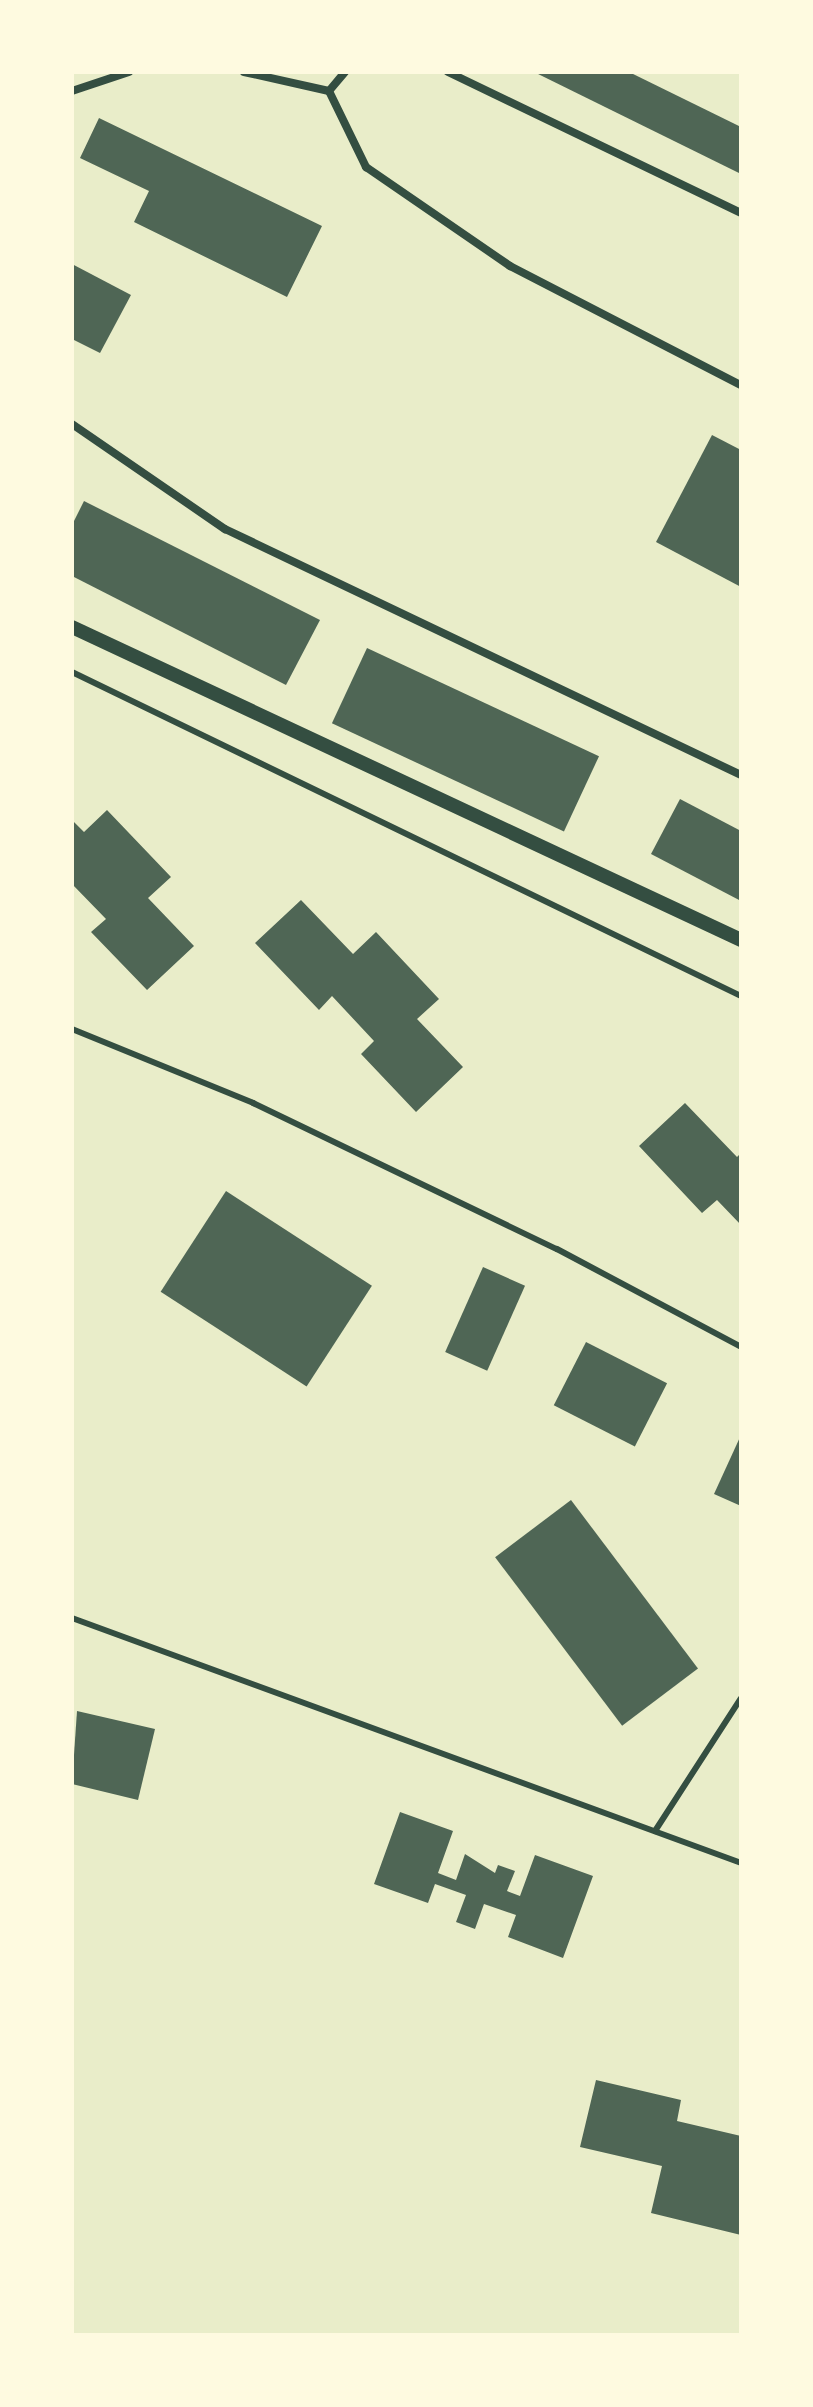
<!DOCTYPE html>
<html>
<head>
<meta charset="utf-8">
<style>
  body { margin:0 }
  #map { position:relative; width:813px; height:2407px; overflow:hidden; background:#e9edc9; font-family:"IBM Plex Sans",sans-serif }
  div>[style] { position:absolute }
  .building>* { inset:0; background:#4f6655; transform-origin:0 0 }
  .service>* { height:6px; margin:-3px; padding:0 3px; transform-origin:3px; border-radius:3px; background:#344e41 }
  .minor>* { height:8px; margin:-4px; padding:0 4px; transform-origin:4px; border-radius:4px; background:#344e41 }
  .tertiary>* { height:14px; margin:-7px; padding:0 7px; transform-origin:7px; border-radius:7px; background:#344e41 }
  span { translate:-50% -50%; white-space:nowrap; text-align:center; line-height:1.15; -webkit-text-stroke:6px #fefae0; paint-order:stroke }
  .frame { position:absolute; inset:0; border:74px solid #fefae0; pointer-events:none }
</style>
</head>
<body>
<div id="map">
  <div class="building">
    <div style="clip-path:polygon(534px 72px,629px 72px,741px 127px,741px 174px)"></div>
    <div style="clip-path:polygon(99px 118px,322px 226px,287px 297px,134px 222px,149px 191px,80px 158px)"></div>
    <div style="clip-path:polygon(72px 264px,131px 295px,100px 353px,72px 339px)"></div>
    <div style="clip-path:polygon(712px 435px,741px 450px,741px 587px,656px 542px)"></div>
    <div style="clip-path:polygon(84px 501px,320px 620px,286px 685px,72px 576px,72px 525px)"></div>
    <div style="left:367px;top:648px;width:256px;height:83px;rotate:25deg"></div>
    <div style="clip-path:polygon(680px 799px,741px 831px,741px 901px,651px 854px)"></div>
    <div style="clip-path:polygon(107px 810px,171px 877px,148px 898px,194px 946px,147px 990px,91px 932px,106px 919px,72px 884px,72px 820px,84px 832px)"></div>
    <div style="clip-path:polygon(301px 900px,353px 954px,376px 932px,439px 999px,417px 1019px,463px 1067px,416px 1112px,361px 1054px,374px 1041px,332px 996px,319px 1010px,255px 943px)"></div>
    <div style="clip-path:polygon(685px 1103px,737px 1157px,741px 1153px,741px 1225px,717px 1200px,702px 1213px,639px 1146px)"></div>
    <div style="left:226px;top:1191px;width:174px;height:120px;rotate:33deg"></div>
    <div style="left:483px;top:1267px;width:46px;height:93px;rotate:24deg"></div>
    <div style="left:586px;top:1342px;width:91px;height:71px;rotate:27deg"></div>
    <div style="clip-path:polygon(741px 1435px,741px 1506px,714px 1494px)"></div>
    <div style="left:571px;top:1500px;width:211px;height:95px;rotate:53deg"></div>
    <div style="clip-path:polygon(77px 1711px,155px 1729px,138px 1800px,72px 1784px)"></div>
    <div style="clip-path:polygon(400px 1812px,453px 1831px,438px 1873px,456px 1880px,465px 1854px,495px 1873px,498px 1865px,515px 1871px,507px 1891px,520px 1896px,535px 1855px,593px 1876px,563px 1958px,508px 1937px,516px 1915px,484px 1904px,475px 1929px,456px 1922px,466px 1895px,435px 1884px,428px 1903px,374px 1884px)"></div>
    <div style="clip-path:polygon(596px 2080px,681px 2100px,677px 2121px,741px 2136px,741px 2235px,651px 2213px,662px 2166px,580px 2147px)"></div>
  </div>
  <div class="service">
    <div style="left:72px;top:672px;width:743px;rotate:25.84deg"></div>
    <div style="left:72px;top:1029px;width:196px;rotate:22.2deg"></div>
    <div style="left:253px;top:1103px;width:337px;rotate:25.7deg"></div>
    <div style="left:557px;top:1249px;width:208px;rotate:28deg"></div>
    <div style="left:72px;top:1618px;width:712px;rotate:20.11deg"></div>
    <div style="left:655px;top:1831px;width:158px;rotate:-57.1deg"></div>
  </div>
  <div class="minor">
    <div style="left:244px;top:72px;width:87px;rotate:12.6deg"></div>
    <div style="left:329px;top:91px;width:25px;rotate:-50deg"></div>
    <div style="left:448px;top:72px;width:325px;rotate:25.7deg"></div>
    <div style="left:72px;top:91px;width:60px;rotate:-18.4deg"></div>
    <div style="left:329px;top:91px;width:85px;rotate:64deg"></div>
    <div style="left:366px;top:167px;width:175px;rotate:34.5deg"></div>
    <div style="left:510px;top:266px;width:260px;rotate:27.3deg"></div>
    <div style="left:72px;top:424px;width:186px;rotate:34.5deg"></div>
    <div style="left:225px;top:529px;width:572px;rotate:25.49deg"></div>
  </div>
  <div class="tertiary">
    <div style="left:72px;top:627px;width:739px;rotate:25.07deg"></div>
  </div>
  <div class="frame"></div>
</div>
</body>
</html>
